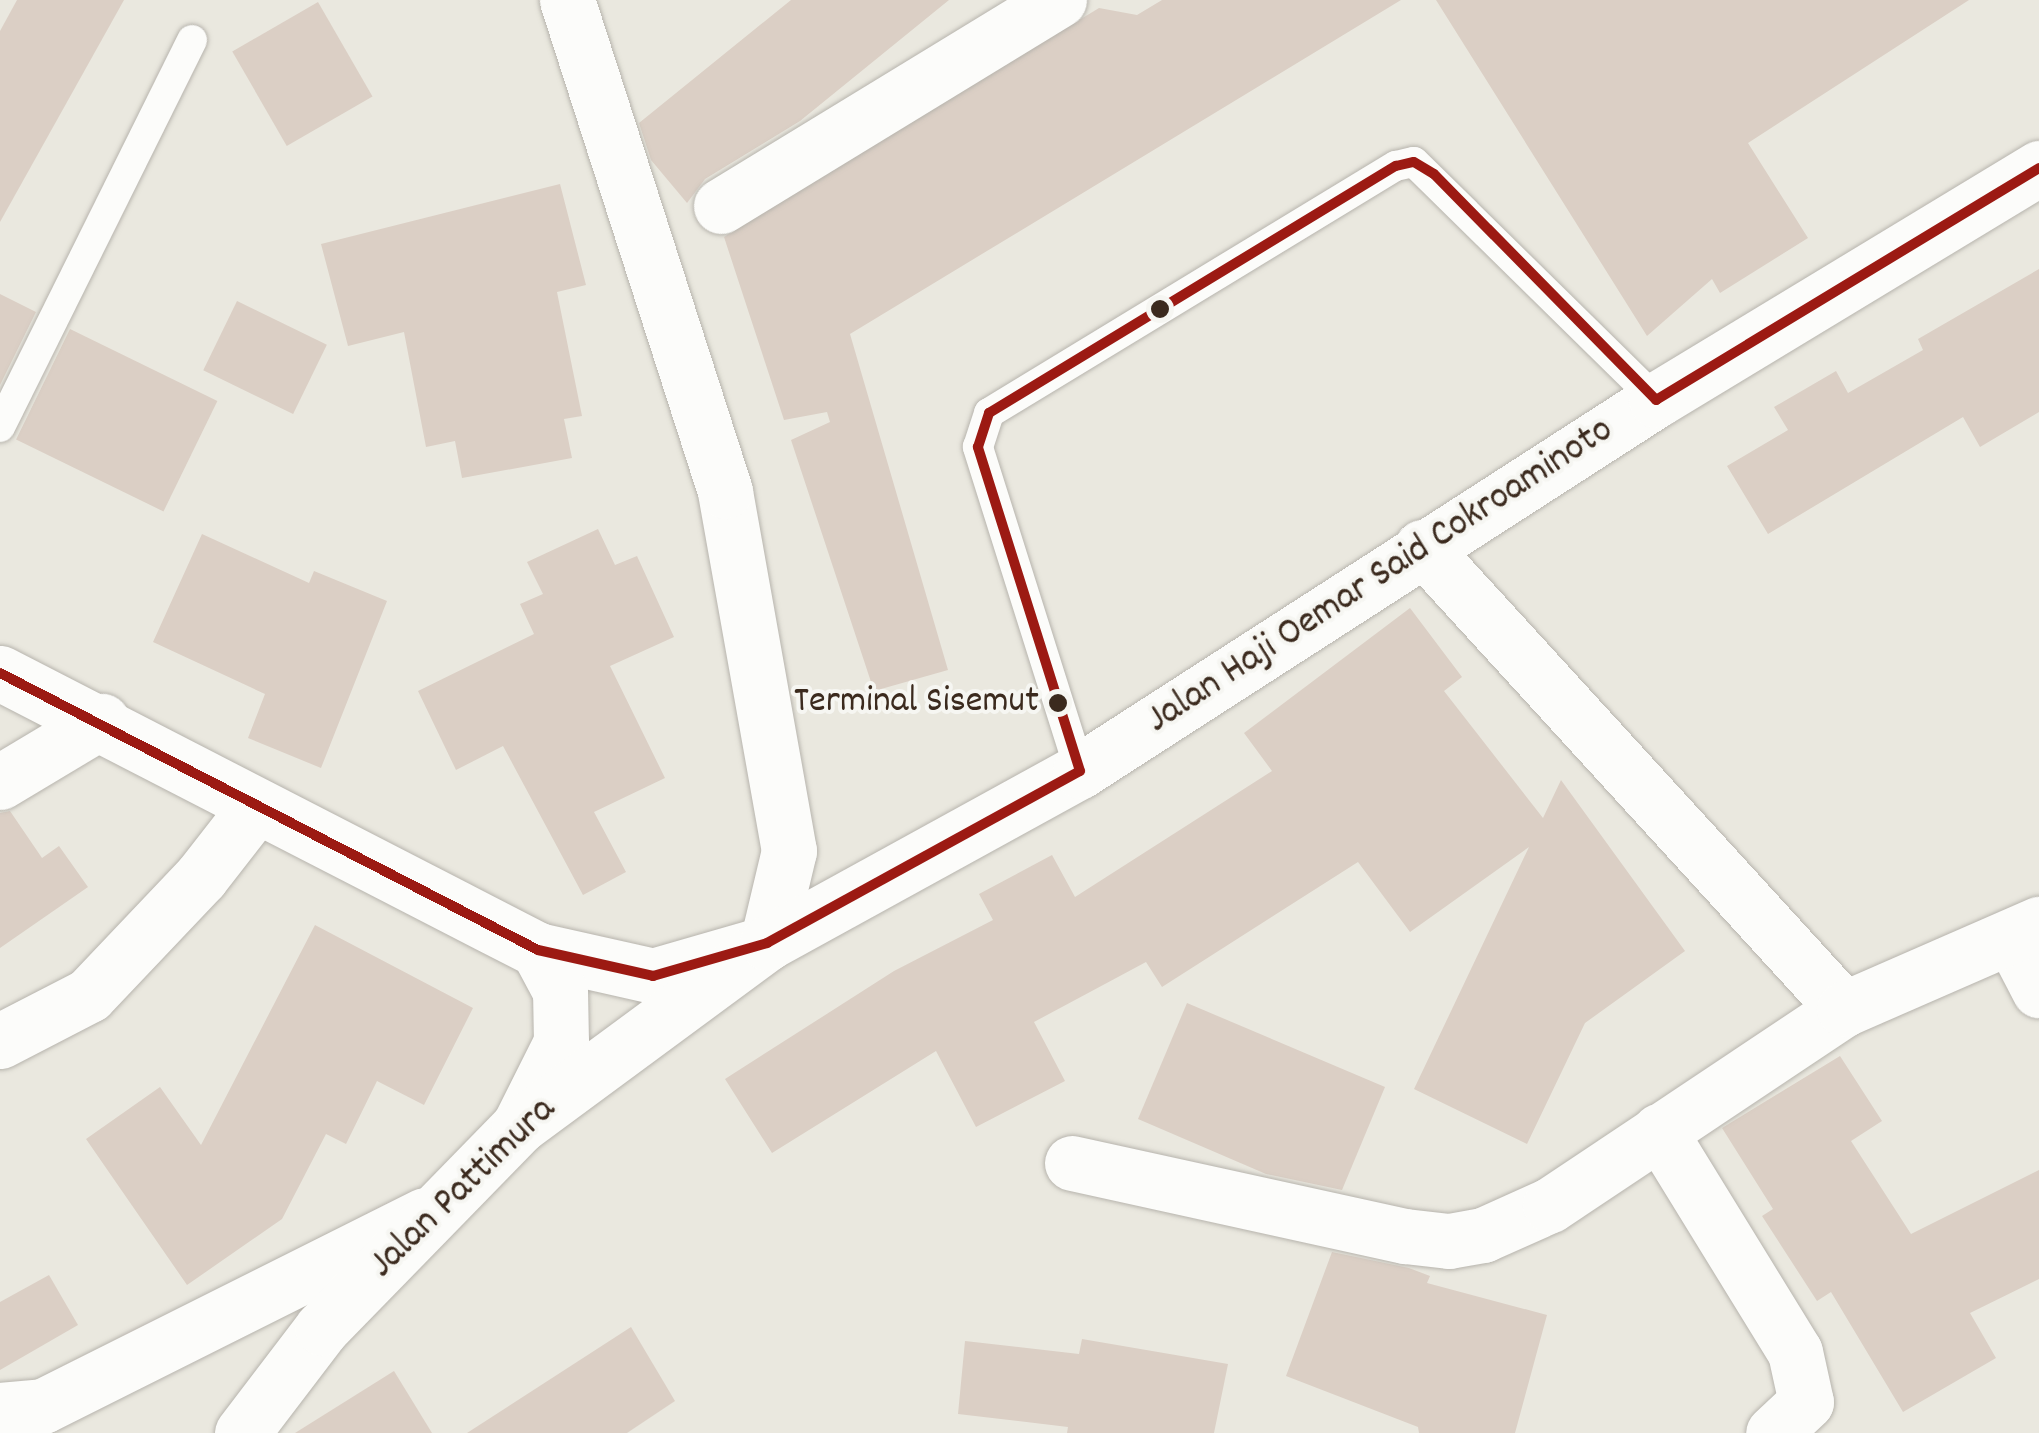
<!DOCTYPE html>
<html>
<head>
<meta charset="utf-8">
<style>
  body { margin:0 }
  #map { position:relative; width:2039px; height:1433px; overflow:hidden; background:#eae8df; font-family:Dekko,sans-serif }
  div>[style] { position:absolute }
  .building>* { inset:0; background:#dbcfc5; transform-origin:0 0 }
  .roads { filter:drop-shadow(0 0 2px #b7b4ad) drop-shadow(0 0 2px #b7b4ad) }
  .service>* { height:30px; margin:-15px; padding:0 15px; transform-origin:15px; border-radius:15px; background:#fcfcfa }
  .minor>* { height:55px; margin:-27.5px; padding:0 27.5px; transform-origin:27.5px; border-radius:27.5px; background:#fcfcfa }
  .secondary>* { height:55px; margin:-27.5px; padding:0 27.5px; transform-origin:27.5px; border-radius:27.5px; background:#fcfcfa }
  .primary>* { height:55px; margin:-27.5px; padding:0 27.5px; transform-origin:27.5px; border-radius:27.5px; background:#fcfcfa }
  .bus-1>* { height:10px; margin:-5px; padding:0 5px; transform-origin:5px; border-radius:5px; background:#9c1a13 }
  .dots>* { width:28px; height:28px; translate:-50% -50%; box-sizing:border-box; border:5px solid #f6f6f2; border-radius:50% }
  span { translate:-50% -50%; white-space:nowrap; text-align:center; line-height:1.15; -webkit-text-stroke:8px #f6f6f2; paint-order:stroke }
  .bus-label { font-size:38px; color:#3b2a1e }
  .right { translate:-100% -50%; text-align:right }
  .street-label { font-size:40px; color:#3b2a1e }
</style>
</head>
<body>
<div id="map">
  <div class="building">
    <div style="clip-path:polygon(17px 0,124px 0,0 222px,0 31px)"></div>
    <div style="clip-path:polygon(791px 0,949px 0,800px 121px,705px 179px,687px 203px,651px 160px,639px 123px)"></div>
    <div style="clip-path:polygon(1162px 0,1401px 0,850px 334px,948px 670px,874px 691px,791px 440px,830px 422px,827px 412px,784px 420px,724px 237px,1099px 8px,1137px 15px)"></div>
    <div style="clip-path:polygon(1436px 0,1969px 0,1748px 143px,1808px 238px,1720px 293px,1712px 279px,1647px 336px)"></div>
    <div style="left:318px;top:2px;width:109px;height:99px;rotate:60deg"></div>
    <div style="clip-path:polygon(560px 184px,586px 285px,557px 292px,582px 416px,564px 419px,572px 458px,462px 478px,455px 441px,426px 447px,404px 332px,348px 346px,321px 244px)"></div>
    <div style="clip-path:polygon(2039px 269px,2039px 412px,1980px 447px,1963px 417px,1768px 534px,1727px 466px,1788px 430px,1774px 407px,1836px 371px,1848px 393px,1923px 350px,1918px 339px)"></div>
    <div style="clip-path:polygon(0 294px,36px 312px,0 385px)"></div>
    <div style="left:237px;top:301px;width:100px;height:77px;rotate:26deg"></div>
    <div style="left:70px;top:329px;width:164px;height:123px;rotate:26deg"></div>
    <div style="clip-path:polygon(598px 529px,615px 565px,637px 556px,674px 637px,610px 666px,665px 778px,594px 812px,626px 872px,583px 895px,503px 746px,456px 770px,418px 691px,534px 634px,520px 604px,543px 594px,527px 562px)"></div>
    <div style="clip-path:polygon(202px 534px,309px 583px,314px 571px,387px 601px,321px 768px,248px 738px,265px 694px,153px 642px)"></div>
    <div style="clip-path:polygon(1410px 608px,1462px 677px,1444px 691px,1543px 818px,1561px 780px,1685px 951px,1585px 1023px,1527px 1144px,1414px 1089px,1529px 847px,1410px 932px,1358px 862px,1162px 987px,1146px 962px,1034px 1022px,1065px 1081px,976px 1127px,936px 1051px,772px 1153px,725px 1079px,894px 971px,993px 920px,979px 894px,1052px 855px,1075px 897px,1272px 771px,1244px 733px)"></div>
    <div style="clip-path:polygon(10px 811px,42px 858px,59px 846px,88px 887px,0 948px,0 813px)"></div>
    <div style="clip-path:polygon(315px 925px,473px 1008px,424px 1105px,377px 1081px,346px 1144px,326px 1134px,282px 1219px,187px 1285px,86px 1139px,160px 1087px,201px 1145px)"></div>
    <div style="clip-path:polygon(1187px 1003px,1385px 1087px,1342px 1190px,1266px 1174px,1138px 1119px)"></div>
    <div style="clip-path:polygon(1840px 1056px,1882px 1121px,1851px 1141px,1911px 1234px,2039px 1170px,2039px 1279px,1970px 1313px,1996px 1358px,1903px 1412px,1831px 1292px,1817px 1301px,1762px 1216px,1773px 1209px,1722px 1128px)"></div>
    <div style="clip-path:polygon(1332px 1252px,1409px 1268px,1430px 1276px,1427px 1283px,1547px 1315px,1515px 1433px,1419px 1433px,1418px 1427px,1286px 1376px)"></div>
    <div style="clip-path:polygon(49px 1275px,78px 1325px,0 1370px,0 1302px)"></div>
    <div style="clip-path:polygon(631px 1327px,675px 1401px,627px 1433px,467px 1433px)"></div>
    <div style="clip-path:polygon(1082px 1339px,1228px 1364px,1214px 1433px,1067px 1433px,1068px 1427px,958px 1414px,965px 1341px,1079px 1354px)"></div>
    <div style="clip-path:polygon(394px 1371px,432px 1433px,295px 1433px)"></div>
  </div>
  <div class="roads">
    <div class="service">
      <div style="left:0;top:427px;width:432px;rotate:-63.6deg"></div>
      <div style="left:1080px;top:771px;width:340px;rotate:-107.5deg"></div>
      <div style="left:978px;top:447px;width:36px;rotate:-72deg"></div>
      <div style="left:989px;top:413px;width:476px;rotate:-31.3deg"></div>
      <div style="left:1396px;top:166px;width:18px;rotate:-13deg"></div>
      <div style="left:1414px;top:162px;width:339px;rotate:44.5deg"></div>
    </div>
    <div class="minor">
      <div style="left:721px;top:206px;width:396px;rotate:-31.4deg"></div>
      <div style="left:1422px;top:547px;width:626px;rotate:47.59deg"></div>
      <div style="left:0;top:782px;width:119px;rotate:-30.9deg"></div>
      <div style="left:2012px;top:938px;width:59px;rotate:62.6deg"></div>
      <div style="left:0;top:1041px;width:100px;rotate:-27.3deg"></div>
      <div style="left:89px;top:995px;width:163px;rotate:-46.5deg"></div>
      <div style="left:201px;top:877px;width:86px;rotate:-52.1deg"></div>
      <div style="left:1659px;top:1131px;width:259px;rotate:58.4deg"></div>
      <div style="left:1795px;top:1352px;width:51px;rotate:77.6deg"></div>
      <div style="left:1806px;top:1402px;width:45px;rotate:136.8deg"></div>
      <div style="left:1072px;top:1163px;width:341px;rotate:12.4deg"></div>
      <div style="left:1405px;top:1236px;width:44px;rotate:6.5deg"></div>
      <div style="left:1449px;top:1241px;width:35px;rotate:-10deg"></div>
      <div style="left:1483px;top:1235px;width:73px;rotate:-24.1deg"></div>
      <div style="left:1550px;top:1205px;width:353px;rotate:-33.7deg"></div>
      <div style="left:1844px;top:1009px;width:213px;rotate:-23.6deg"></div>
      <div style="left:0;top:1410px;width:43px;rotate:-5.3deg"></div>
      <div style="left:43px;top:1406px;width:426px;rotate:-26.6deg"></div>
    </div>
    <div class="secondary">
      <div style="left:0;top:673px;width:605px;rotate:27.24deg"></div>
      <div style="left:538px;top:950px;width:118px;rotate:12.7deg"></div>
      <div style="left:653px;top:976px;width:119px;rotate:-16.1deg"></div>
      <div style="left:767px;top:943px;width:95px;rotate:-76.6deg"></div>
      <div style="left:789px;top:851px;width:366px;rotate:-100.1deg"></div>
      <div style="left:725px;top:491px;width:516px;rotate:-107.84deg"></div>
      <div style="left:519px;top:1126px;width:94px;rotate:-63.4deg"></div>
      <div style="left:561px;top:1042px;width:51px;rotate:-91.1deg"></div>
      <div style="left:560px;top:991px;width:47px;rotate:-118.2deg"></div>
    </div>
    <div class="primary">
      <div style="left:242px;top:1433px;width:132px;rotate:-52.7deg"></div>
      <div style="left:322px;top:1328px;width:282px;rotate:-45.7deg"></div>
      <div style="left:519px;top:1126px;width:308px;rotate:-36.4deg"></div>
      <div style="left:767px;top:943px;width:357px;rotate:-28.8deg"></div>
      <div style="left:1080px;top:771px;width:685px;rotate:-32.79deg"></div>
      <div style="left:1656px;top:400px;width:448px;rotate:-31.2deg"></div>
    </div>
  </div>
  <div class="bus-1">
    <div style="left:0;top:673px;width:605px;rotate:27.24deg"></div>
    <div style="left:538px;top:950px;width:118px;rotate:12.7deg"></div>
    <div style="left:653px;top:976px;width:119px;rotate:-16.1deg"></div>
    <div style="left:767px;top:943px;width:357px;rotate:-28.8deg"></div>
    <div style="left:1080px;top:771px;width:340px;rotate:-107.5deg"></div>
    <div style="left:978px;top:447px;width:36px;rotate:-72deg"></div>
    <div style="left:989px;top:413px;width:476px;rotate:-31.3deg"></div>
    <div style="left:1396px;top:166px;width:18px;rotate:-13deg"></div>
    <div style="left:1414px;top:162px;width:23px;rotate:31deg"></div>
    <div style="left:1434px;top:174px;width:317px;rotate:45.5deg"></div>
    <div style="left:1656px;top:400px;width:448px;rotate:-31.2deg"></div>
  </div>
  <div class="dots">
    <div style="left:1160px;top:309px;background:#3b2a1e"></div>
    <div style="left:1058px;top:703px;background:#3b2a1e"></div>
  </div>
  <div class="bus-label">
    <span class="right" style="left:1039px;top:703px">Terminal Sisemut</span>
  </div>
  <div class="street-label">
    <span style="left:1381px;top:577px;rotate:-33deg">Jalan Haji Oemar Said Cokroaminoto</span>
    <span style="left:464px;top:1189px;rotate:-44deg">Jalan Pattimura</span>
  </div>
</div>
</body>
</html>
